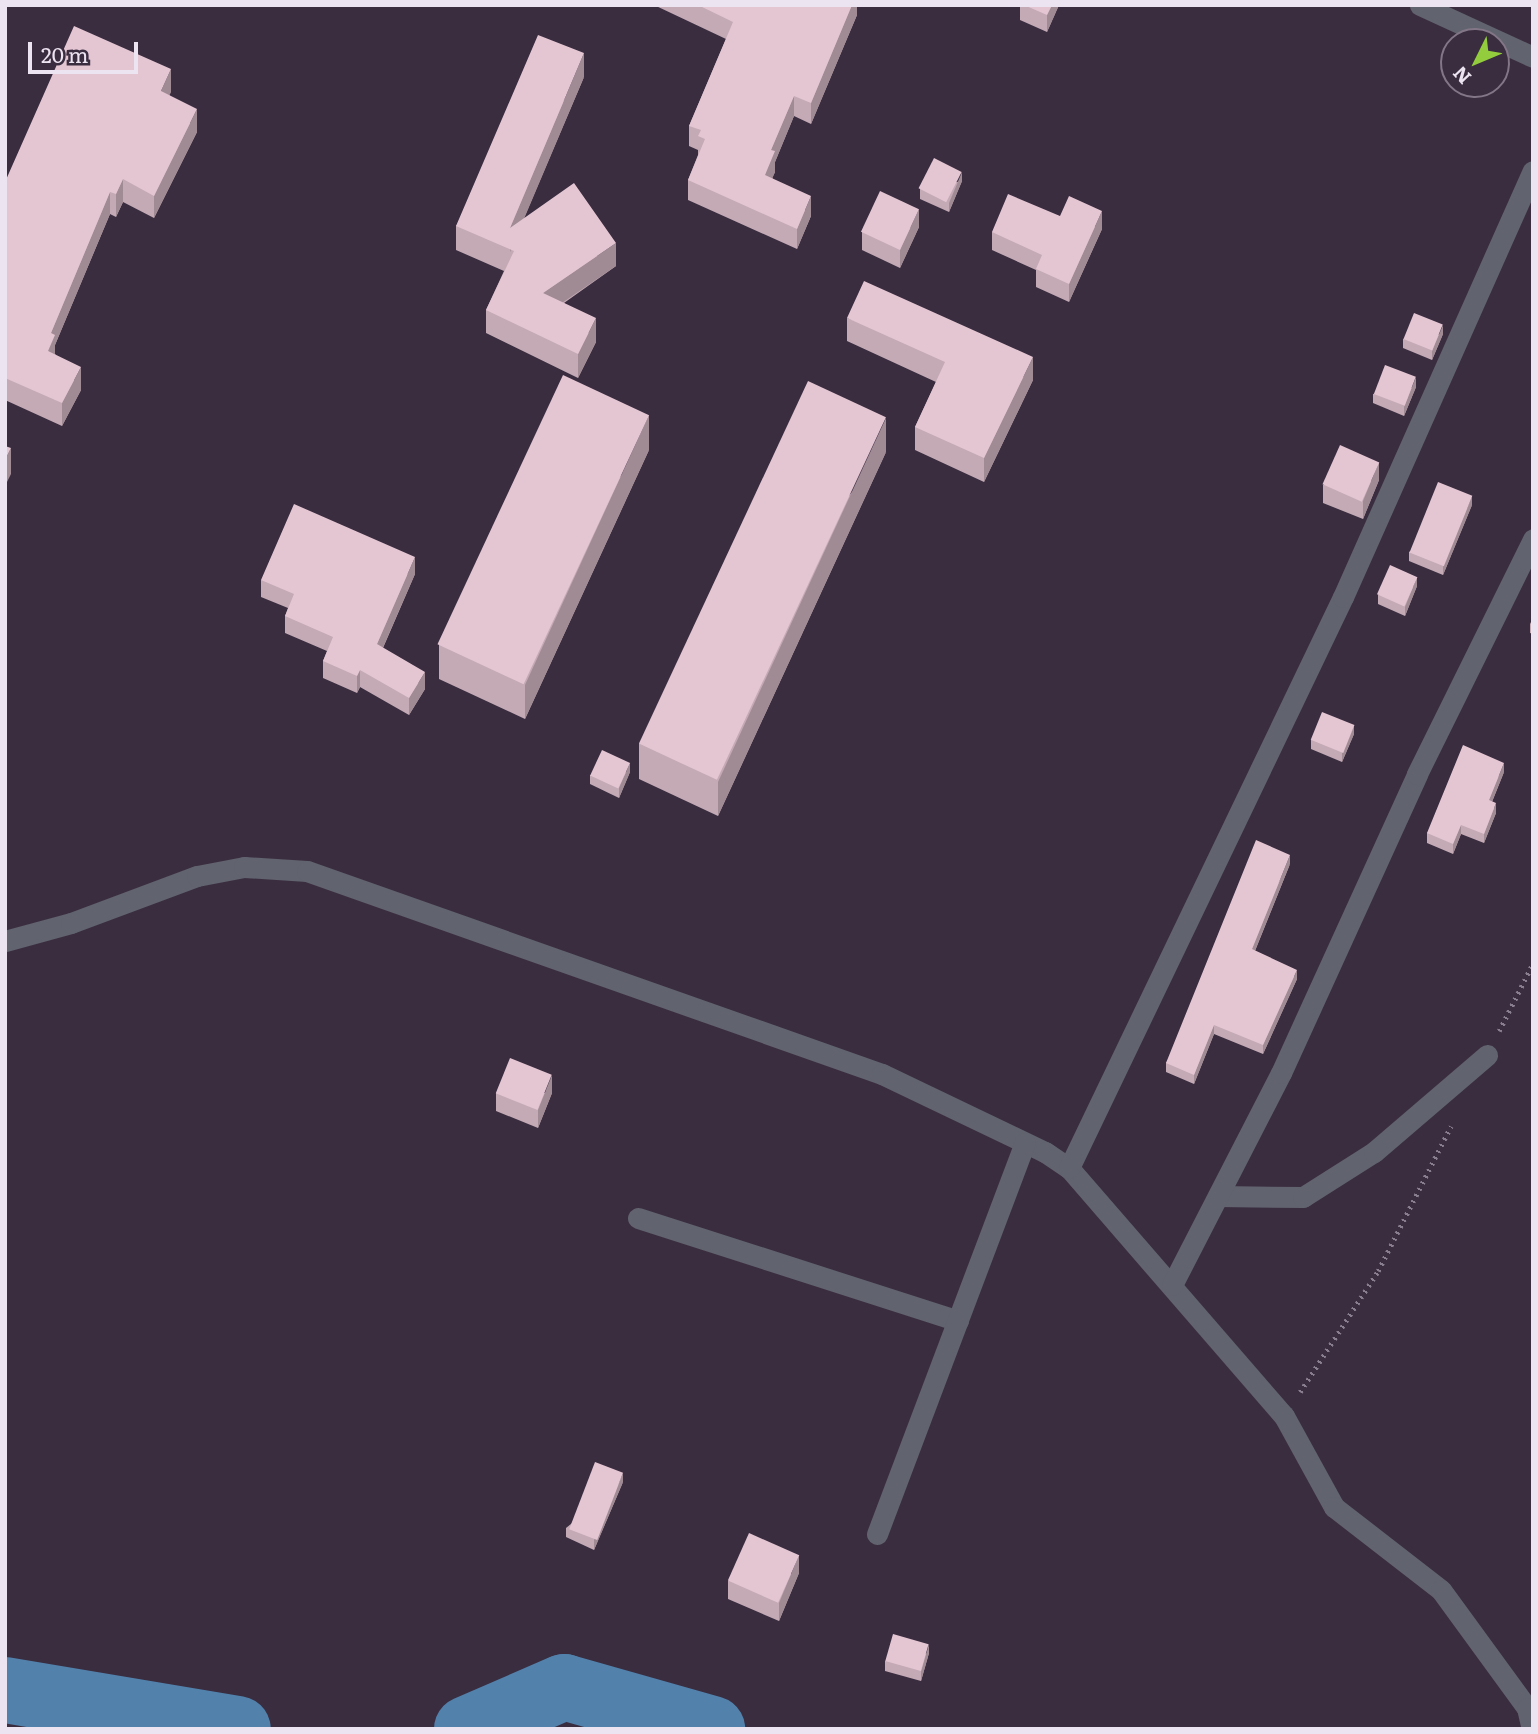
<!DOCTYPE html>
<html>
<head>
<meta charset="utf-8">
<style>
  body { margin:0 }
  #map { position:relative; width:1538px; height:1734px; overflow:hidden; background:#3a2d40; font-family:Literata,serif }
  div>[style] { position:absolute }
  .river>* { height:66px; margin:-33px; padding:0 33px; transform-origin:33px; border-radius:33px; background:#5282ac }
  .path>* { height:4.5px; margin-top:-2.25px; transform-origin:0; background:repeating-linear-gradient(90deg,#897e8f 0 2px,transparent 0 7px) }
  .minor>* { height:21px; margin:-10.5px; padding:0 10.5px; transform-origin:10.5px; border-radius:10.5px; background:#61636e }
  .wall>* { inset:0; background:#c4aab5 }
  .shaded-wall>* { inset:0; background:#a08b94 }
  .building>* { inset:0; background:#e4c6d3; transform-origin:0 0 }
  span { translate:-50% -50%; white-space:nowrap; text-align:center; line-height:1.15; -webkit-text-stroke:7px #3a2d40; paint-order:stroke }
  .frame { position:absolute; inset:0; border:7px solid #ede4f1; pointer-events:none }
  .north { position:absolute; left:1440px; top:28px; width:70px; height:70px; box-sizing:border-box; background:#3a2d40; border:2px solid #827687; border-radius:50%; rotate:227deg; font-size:19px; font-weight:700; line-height:28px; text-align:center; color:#ede4f1 }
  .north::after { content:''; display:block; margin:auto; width:24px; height:32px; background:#93cd3d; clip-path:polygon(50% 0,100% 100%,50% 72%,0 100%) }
  .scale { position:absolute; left:28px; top:42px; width:110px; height:32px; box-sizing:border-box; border:4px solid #ede4f1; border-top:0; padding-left:9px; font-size:21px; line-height:24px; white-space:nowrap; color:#ede4f1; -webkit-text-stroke:5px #3a2d40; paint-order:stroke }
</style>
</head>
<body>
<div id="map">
  <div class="river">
    <div style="left:5px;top:1690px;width:236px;rotate:9.5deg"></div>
    <div style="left:467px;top:1729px;width:106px;rotate:-23.4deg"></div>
    <div style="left:564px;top:1687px;width:154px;rotate:15.8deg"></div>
  </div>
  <div class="path">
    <div style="left:1499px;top:1031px;width:76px;rotate:-63.4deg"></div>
    <div style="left:1300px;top:1392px;width:144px;rotate:-57.2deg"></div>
    <div style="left:1378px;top:1271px;width:162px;rotate:-63.3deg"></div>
  </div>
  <div class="minor">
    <div style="left:1420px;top:5px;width:124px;rotate:24.7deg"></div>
    <div style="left:5px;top:941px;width:68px;rotate:-15.3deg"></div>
    <div style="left:71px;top:923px;width:134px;rotate:-20.5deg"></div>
    <div style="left:197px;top:876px;width:48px;rotate:-10.8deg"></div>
    <div style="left:244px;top:867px;width:63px;rotate:3.6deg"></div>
    <div style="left:307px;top:871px;width:610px;rotate:19.45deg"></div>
    <div style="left:882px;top:1074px;width:181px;rotate:25.6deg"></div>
    <div style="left:1045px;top:1152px;width:29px;rotate:34deg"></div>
    <div style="left:1069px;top:1168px;width:328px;rotate:49.1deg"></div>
    <div style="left:1284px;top:1416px;width:104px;rotate:61.2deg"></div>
    <div style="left:1334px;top:1507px;width:135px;rotate:37.8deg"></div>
    <div style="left:1441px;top:1590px;width:146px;rotate:53.9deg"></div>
    <div style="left:1527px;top:1708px;width:22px;rotate:77deg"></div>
    <div style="left:1069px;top:1168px;width:633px;rotate:-64.37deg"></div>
    <div style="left:1343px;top:597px;width:466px;rotate:-66deg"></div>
    <div style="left:1218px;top:1196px;width:85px;rotate:0.7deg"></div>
    <div style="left:1303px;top:1197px;width:84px;rotate:-32.4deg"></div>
    <div style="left:1374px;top:1152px;width:149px;rotate:-40.6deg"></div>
    <div style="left:638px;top:1218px;width:336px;rotate:17.8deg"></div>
    <div style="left:1172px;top:1285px;width:238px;rotate:-62.8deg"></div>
    <div style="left:1281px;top:1073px;width:328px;rotate:-65.5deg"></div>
    <div style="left:1417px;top:774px;width:262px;rotate:-63.7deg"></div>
    <div style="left:877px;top:1534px;width:418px;rotate:-69.3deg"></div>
  </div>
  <div class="wall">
    <div style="clip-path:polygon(654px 5px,857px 5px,857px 15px,811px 124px,794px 116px,775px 162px,775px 172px,772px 178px,811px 216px,797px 249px,688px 200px,688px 180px,698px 155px,698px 150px,689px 146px,689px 126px,726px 39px)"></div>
    <div style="clip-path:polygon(1020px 5px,1059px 5px,1047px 32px,1020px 20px)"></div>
    <div style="clip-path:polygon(584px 77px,524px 218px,616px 266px,564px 303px,596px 342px,578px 378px,486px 333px,486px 310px,504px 271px,456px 250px,456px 226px)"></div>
    <div style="clip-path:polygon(171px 92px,169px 95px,197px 132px,154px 218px,123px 202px,116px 217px,110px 214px,55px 345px,55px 354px,81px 390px,62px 426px,5px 400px,5px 182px)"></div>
    <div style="clip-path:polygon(962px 181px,949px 212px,920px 199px,920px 189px)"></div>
    <div style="clip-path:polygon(1060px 216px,1102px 229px,1069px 302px,1036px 287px,1036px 270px,992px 250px,992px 232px)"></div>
    <div style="clip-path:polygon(919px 227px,900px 268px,862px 250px,862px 232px)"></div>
    <div style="clip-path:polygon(847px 318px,1033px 380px,984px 482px,915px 450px,915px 427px,936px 382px,847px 341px)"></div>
    <div style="clip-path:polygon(1443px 334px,1432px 360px,1403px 348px,1403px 339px)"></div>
    <div style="clip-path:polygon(1416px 387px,1404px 416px,1373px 403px,1373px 394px)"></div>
    <div style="clip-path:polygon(649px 450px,525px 719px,439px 679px,439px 645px)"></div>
    <div style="clip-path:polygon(886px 452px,718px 816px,639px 779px,639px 744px)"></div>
    <div style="clip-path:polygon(1379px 480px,1363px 519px,1323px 503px,1323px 485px)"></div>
    <div style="clip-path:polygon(1472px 505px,1443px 575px,1409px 561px,1409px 552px)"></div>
    <div style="clip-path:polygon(415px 574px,383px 648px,425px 689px,409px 715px,360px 687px,357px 693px,323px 678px,323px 661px,327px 651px,285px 633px,285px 616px,288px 608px,261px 597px,261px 580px)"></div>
    <div style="clip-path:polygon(1417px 586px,1405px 616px,1378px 604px,1378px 595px)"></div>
    <div style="clip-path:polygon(1533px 618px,1533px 634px,1530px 633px,1530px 624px)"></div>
    <div style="clip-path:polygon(1354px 734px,1342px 762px,1311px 749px,1311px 740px)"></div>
    <div style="clip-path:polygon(630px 772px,619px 798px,590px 784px,590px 775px)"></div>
    <div style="clip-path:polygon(1504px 772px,1492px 802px,1496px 813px,1484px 843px,1461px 834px,1453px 854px,1427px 843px,1427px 833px)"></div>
    <div style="clip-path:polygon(1290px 864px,1255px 951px,1297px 979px,1263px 1054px,1214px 1034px,1194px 1084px,1166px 1072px,1166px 1063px)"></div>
    <div style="clip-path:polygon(496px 1093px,552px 1093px,538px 1128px,496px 1111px)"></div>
    <div style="clip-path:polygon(623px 1482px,594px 1550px,566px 1537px,566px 1528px)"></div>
    <div style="clip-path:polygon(799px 1573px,779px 1621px,728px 1599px,728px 1581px)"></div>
    <div style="clip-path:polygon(929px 1653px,921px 1681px,885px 1671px,885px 1661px)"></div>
  </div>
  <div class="shaded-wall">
    <div style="clip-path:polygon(852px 5px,857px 5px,857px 15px,811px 124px,811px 103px)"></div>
    <div style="clip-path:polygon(1052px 5px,1059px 5px,1047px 32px,1047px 15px)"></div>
    <div style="clip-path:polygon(584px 53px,584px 77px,510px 252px,510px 228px)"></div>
    <div style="clip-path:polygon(171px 69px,171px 92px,161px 113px,161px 91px)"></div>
    <div style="clip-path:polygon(794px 96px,794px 116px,775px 162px,775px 172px,765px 196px,765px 175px,771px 150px)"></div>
    <div style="clip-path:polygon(197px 109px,197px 132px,154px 218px,154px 196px)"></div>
    <div style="clip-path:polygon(962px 172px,962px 181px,949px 212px,949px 203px)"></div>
    <div style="clip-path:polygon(123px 179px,123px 202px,116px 217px,116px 194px)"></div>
    <div style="clip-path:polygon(110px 192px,110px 214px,55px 345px,55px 357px,48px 351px,51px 333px)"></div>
    <div style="clip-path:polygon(811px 196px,811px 216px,797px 249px,797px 229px)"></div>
    <div style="clip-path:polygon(919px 209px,919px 227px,900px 268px,900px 250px)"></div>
    <div style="clip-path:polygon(1102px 211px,1102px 229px,1069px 302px,1069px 284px)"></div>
    <div style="clip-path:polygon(616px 243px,616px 266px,543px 316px,543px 293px)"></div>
    <div style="clip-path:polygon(596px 318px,596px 342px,578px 378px,578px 354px)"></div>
    <div style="clip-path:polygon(1443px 325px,1443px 334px,1432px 360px,1432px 351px)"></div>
    <div style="clip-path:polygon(1033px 357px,1033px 380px,984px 482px,984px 458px)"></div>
    <div style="clip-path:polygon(81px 367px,81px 390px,62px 426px,62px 403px)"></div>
    <div style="clip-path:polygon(1416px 377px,1416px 387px,1404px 416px,1404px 407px)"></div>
    <div style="clip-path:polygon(649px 415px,649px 450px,525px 719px,525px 685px)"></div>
    <div style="clip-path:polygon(886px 418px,886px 452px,718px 816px,718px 782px)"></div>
    <div style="clip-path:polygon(11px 448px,11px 474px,5px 486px,5px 460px)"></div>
    <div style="clip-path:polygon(1379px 462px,1379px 480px,1363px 519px,1363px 501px)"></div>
    <div style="clip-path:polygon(1472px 496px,1472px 505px,1443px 575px,1443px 566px)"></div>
    <div style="clip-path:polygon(415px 557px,415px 574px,377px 661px,377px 644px)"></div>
    <div style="clip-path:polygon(1417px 577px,1417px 586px,1405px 616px,1405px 607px)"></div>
    <div style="clip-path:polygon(360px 670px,360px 687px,357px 693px,357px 676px)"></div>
    <div style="clip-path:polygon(425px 672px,425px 689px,409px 715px,409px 698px)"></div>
    <div style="clip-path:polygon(1354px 725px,1354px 734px,1342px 762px,1342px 753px)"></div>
    <div style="clip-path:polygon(630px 763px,630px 772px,619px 798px,619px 788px)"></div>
    <div style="clip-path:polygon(1504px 763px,1504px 772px,1489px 809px,1489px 800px)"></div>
    <div style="clip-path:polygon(1496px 803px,1496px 813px,1484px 843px,1484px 834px)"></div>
    <div style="clip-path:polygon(1461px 825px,1461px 834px,1453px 854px,1453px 844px)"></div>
    <div style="clip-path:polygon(1290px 855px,1290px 864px,1252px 958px,1252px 949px)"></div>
    <div style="clip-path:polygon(1297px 970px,1297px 979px,1263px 1054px,1263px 1045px)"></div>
    <div style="clip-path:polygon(1214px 1025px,1214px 1034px,1194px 1084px,1194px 1075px)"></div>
    <div style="clip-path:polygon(552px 1075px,552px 1093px,538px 1128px,538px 1110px)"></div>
    <div style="clip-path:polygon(623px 1473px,623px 1482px,594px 1550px,594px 1540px)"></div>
    <div style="clip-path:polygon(799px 1555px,799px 1573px,779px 1621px,779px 1603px)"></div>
    <div style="clip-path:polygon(929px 1644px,929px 1653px,921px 1681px,921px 1672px)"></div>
  </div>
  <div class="building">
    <div style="clip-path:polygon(698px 5px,852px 5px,811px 103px,794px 96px,771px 150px,775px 151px,765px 175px,811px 196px,797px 229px,688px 180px,705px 139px,698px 136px,701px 130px,689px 126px,733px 22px)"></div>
    <div style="clip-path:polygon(1024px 5px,1052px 5px,1047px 15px)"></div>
    <div style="clip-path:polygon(74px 26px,171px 69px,161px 91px,197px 109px,154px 196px,123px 179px,116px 194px,110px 192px,51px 333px,55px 335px,48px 351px,81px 367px,62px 403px,5px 378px,5px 182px)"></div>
    <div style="clip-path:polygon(538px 35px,584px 53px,510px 228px,574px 183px,616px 243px,543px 293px,596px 318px,578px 354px,486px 310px,514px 251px,456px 226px)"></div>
    <div style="left:934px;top:158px;width:31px;height:34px;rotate:27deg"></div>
    <div style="left:880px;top:191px;width:43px;height:45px;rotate:25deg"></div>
    <div style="clip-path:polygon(1008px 194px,1060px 216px,1069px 196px,1102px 211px,1069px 284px,1036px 269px,1042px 255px,992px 232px)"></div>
    <div style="clip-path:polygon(864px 281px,1033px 357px,984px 458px,915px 427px,945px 362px,847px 318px)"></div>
    <div style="left:1414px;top:313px;width:31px;height:28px;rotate:22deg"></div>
    <div style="left:1385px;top:365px;width:33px;height:31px;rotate:21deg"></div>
    <div style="left:563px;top:375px;width:95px;height:297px;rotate:25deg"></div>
    <div style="left:808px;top:381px;width:86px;height:400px;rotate:25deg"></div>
    <div style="left:1340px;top:445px;width:43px;height:43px;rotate:24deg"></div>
    <div style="clip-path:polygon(5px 446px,11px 448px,5px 460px)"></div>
    <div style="left:1438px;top:482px;width:37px;height:76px;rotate:22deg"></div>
    <div style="clip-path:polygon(294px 504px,415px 557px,377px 644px,425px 672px,409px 698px,360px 670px,357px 676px,323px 661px,333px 637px,285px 616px,294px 594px,261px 580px)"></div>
    <div style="left:1390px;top:565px;width:30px;height:32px;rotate:24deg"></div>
    <div style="left:1322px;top:712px;width:35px;height:30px;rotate:22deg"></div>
    <div style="clip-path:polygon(1463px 745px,1504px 763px,1489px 800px,1496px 803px,1484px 834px,1461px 825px,1453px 844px,1427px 833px)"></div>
    <div style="left:602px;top:750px;width:31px;height:28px;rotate:25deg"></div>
    <div style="clip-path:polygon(1256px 840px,1290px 855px,1252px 949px,1297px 970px,1263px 1045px,1214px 1025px,1194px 1075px,1166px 1063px)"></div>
    <div style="left:510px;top:1058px;width:45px;height:38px;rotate:22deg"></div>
    <div style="left:595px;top:1462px;width:30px;height:72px;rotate:21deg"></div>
    <div style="left:749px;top:1533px;width:55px;height:52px;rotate:24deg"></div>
    <div style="left:893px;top:1634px;width:37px;height:28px;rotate:16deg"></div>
  </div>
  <div class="frame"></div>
  <div class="north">N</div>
  <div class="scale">20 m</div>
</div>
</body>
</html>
